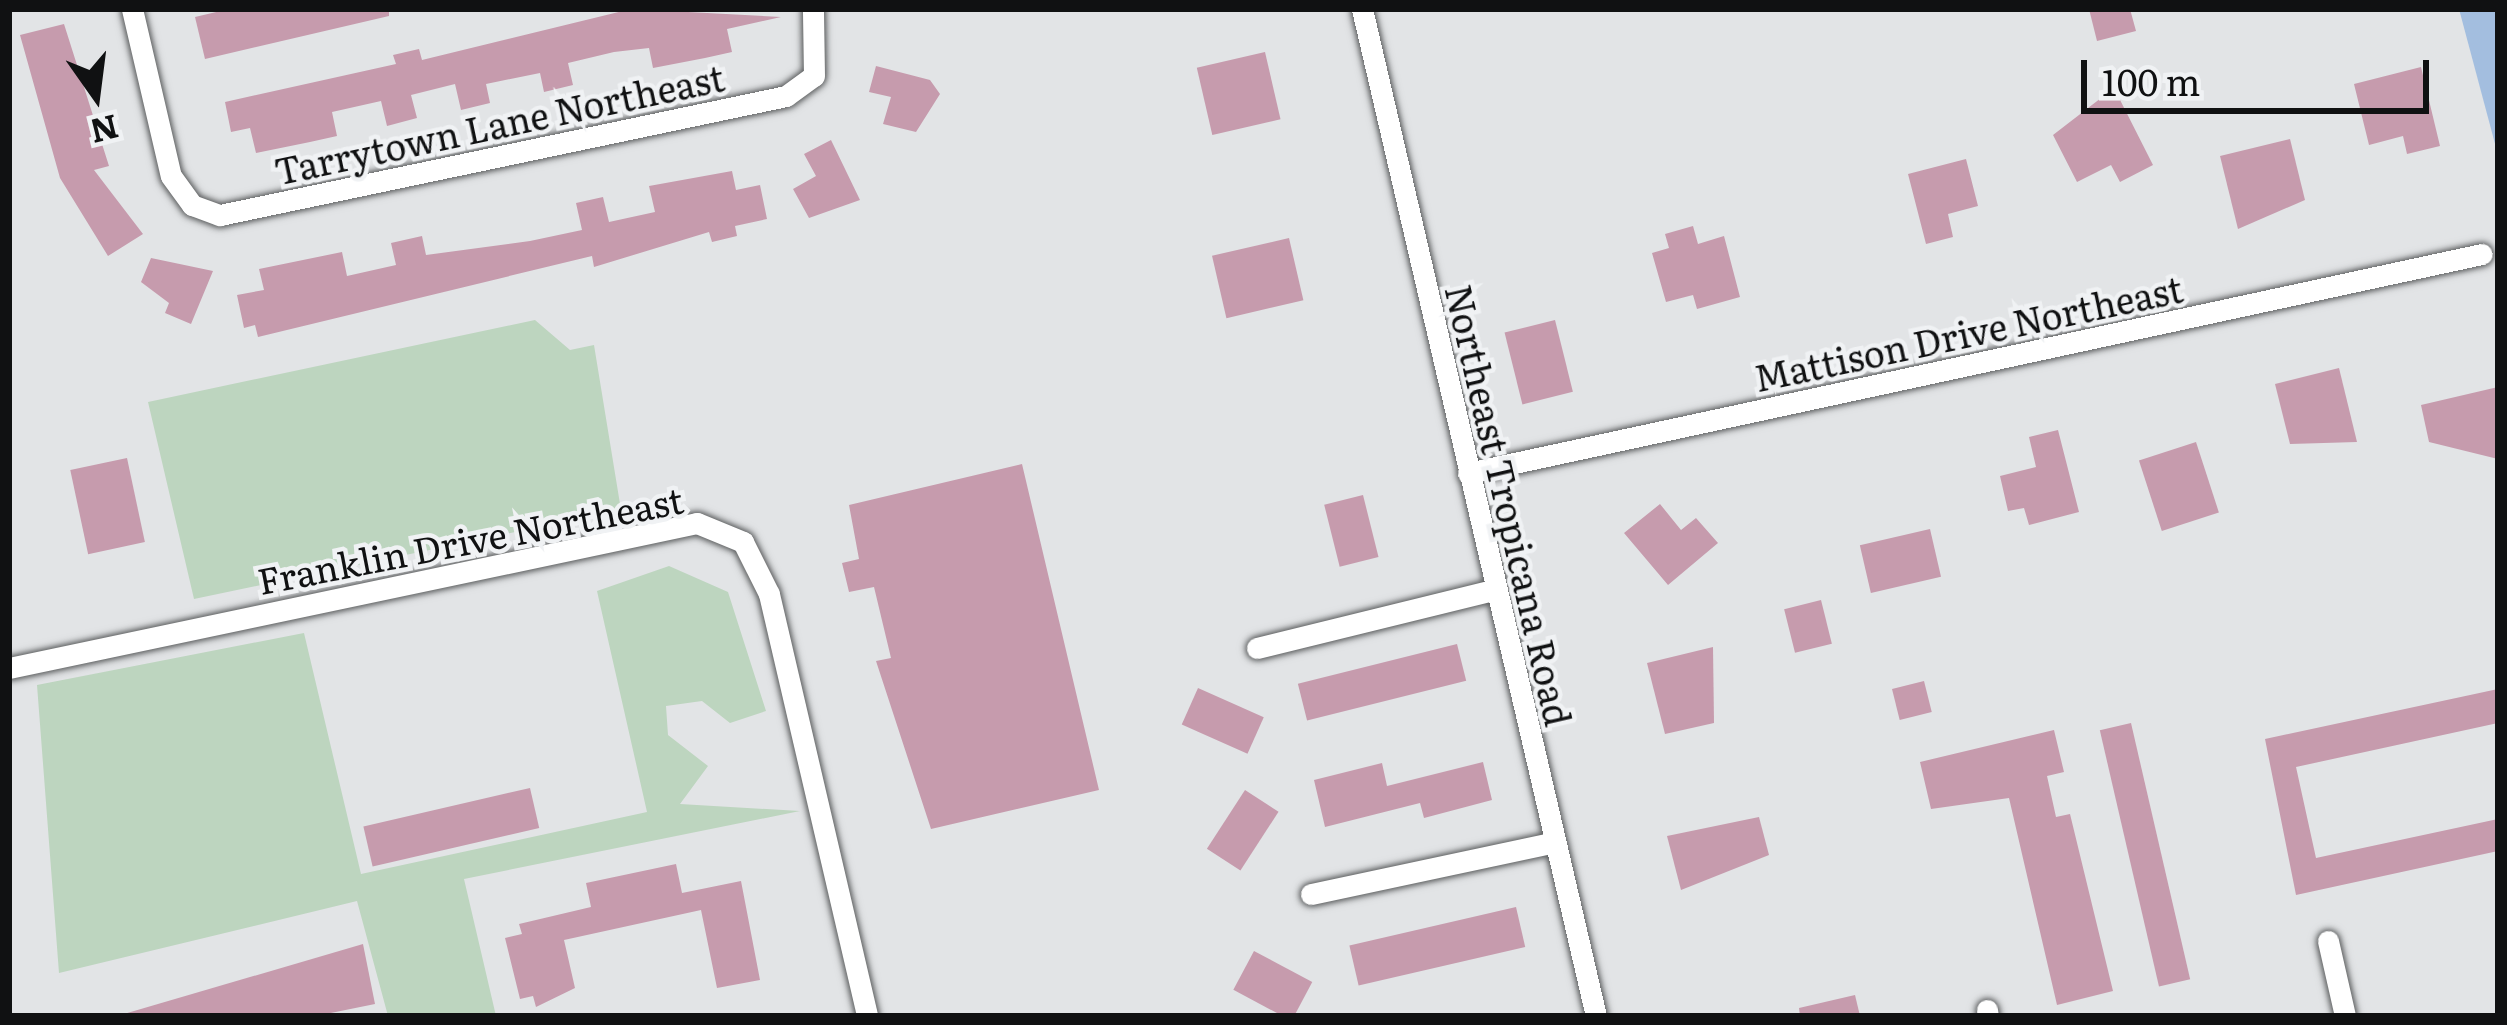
<!DOCTYPE html>
<html>
<head>
<meta charset="utf-8">
<style>
  body { margin:0 }
  #map { position:relative; width:2507px; height:1025px; overflow:hidden; background:#e2e4e6; font-family:Literata,serif }
  div>[style] { position:absolute }
  .green>* { inset:0; background:#bdd5bf }
  .water>* { inset:0; background:#a3bedf }
  .building>* { inset:0; background:#c69bad; transform-origin:0 0 }
  .roads { filter:drop-shadow(0 0 3px #5c5e5f) drop-shadow(0 0 3px #5c5e5f) }
  .minor>* { height:21px; margin:-10.5px; padding:0 10.5px; transform-origin:10.5px; border-radius:10.5px; background:#fff }
  span { translate:-50% -50%; white-space:nowrap; text-align:center; line-height:1.15; -webkit-text-stroke:9px #f0f2f4; paint-order:stroke }
  .street-label { font-size:36px; color:#101112 }
  .frame { position:absolute; inset:0; border:12px solid #101112; pointer-events:none }
  .north { position:absolute; left:36px; top:36px; width:120px; height:120px; -webkit-text-stroke:9px #f0f2f4; paint-order:stroke; rotate:166deg; font-size:33px; font-weight:700; line-height:48px; text-align:center; color:#101112 }
  .north::after { content:''; display:block; margin:auto; width:42px; height:54px; background:#101112; clip-path:polygon(50% 0,100% 100%,50% 72%,0 100%) }
  .scale { position:absolute; left:2081px; top:60px; width:348px; height:54px; box-sizing:border-box; border:6px solid #101112; border-top:0; padding-left:15px; font-size:36px; line-height:42px; white-space:nowrap; color:#101112; -webkit-text-stroke:9px #f0f2f4; paint-order:stroke }
</style>
</head>
<body>
<div id="map">
  <div class="green">
    <div style="clip-path:polygon(535px 320px,570px 350px,594px 345px,621px 510px,194px 599px,148px 402px)"></div>
    <div style="clip-path:polygon(669px 566px,728px 592px,766px 711px,730px 723px,702px 701px,666px 706px,668px 735px,708px 766px,680px 804px,800px 811px,464px 879px,496px 1016px,388px 1016px,357px 901px,59px 973px,37px 685px,304px 633px,361px 874px,647px 812px,597px 591px)"></div>
  </div>
  <div class="water">
    <div style="clip-path:polygon(2459px 9px,2498px 9px,2498px 155px)"></div>
  </div>
  <div class="building">
    <div style="clip-path:polygon(229px 9px,389px 9px,389px 16px,205px 59px,195px 17px)"></div>
    <div style="clip-path:polygon(631px 9px,781px 17px,727px 29px,732px 52px,705px 58px,653px 68px,649px 48px,614px 52px,568px 63px,573px 85px,544px 92px,540px 73px,486px 84px,490px 103px,461px 110px,455px 84px,411px 95px,417px 118px,387px 126px,381px 101px,332px 112px,337px 136px,310px 142px,256px 153px,250px 128px,231px 132px,225px 102px,396px 64px,393px 55px,419px 49px,422px 60px)"></div>
    <div style="clip-path:polygon(2089px 9px,2130px 9px,2136px 31px,2097px 41px)"></div>
    <div style="clip-path:polygon(64px 24px,109px 166px,94px 170px,143px 234px,108px 256px,60px 178px,20px 35px)"></div>
    <div style="left:1265px;top:52px;width:69px;height:70px;rotate:77deg"></div>
    <div style="clip-path:polygon(876px 66px,930px 80px,940px 94px,916px 132px,883px 124px,891px 97px,869px 92px)"></div>
    <div style="clip-path:polygon(2421px 67px,2440px 146px,2407px 154px,2403px 136px,2369px 145px,2354px 84px)"></div>
    <div style="clip-path:polygon(2114px 88px,2153px 165px,2120px 182px,2111px 165px,2077px 182px,2053px 135px)"></div>
    <div style="clip-path:polygon(2290px 139px,2305px 200px,2238px 229px,2220px 156px)"></div>
    <div style="clip-path:polygon(831px 140px,860px 200px,809px 218px,793px 189px,816px 176px,804px 154px)"></div>
    <div style="clip-path:polygon(1966px 159px,1978px 206px,1948px 214px,1953px 237px,1926px 244px,1908px 174px)"></div>
    <div style="clip-path:polygon(732px 171px,736px 190px,760px 185px,767px 219px,735px 226px,737px 236px,712px 242px,709px 232px,594px 267px,592px 256px,258px 337px,255px 325px,244px 328px,237px 295px,264px 290px,259px 269px,342px 252px,347px 276px,396px 265px,391px 243px,422px 236px,426px 255px,530px 241px,582px 230px,576px 203px,603px 197px,609px 222px,655px 212px,649px 186px)"></div>
    <div style="clip-path:polygon(1693px 226px,1698px 244px,1724px 236px,1740px 297px,1697px 309px,1693px 295px,1666px 302px,1652px 253px,1669px 248px,1665px 234px)"></div>
    <div style="left:1289px;top:238px;width:64px;height:79px;rotate:77deg"></div>
    <div style="clip-path:polygon(151px 258px,213px 271px,191px 324px,165px 313px,169px 303px,141px 282px)"></div>
    <div style="left:1555px;top:320px;width:74px;height:52px;rotate:76deg"></div>
    <div style="clip-path:polygon(2339px 368px,2357px 442px,2290px 444px,2275px 384px)"></div>
    <div style="clip-path:polygon(2498px 387px,2498px 459px,2429px 442px,2421px 405px)"></div>
    <div style="clip-path:polygon(2058px 430px,2079px 512px,2029px 525px,2024px 508px,2008px 511px,2000px 476px,2036px 467px,2029px 437px)"></div>
    <div style="left:2196px;top:442px;width:74px;height:60px;rotate:72deg"></div>
    <div style="left:127px;top:458px;width:86px;height:58px;rotate:78deg"></div>
    <div style="clip-path:polygon(1022px 464px,1099px 790px,931px 829px,876px 661px,891px 658px,874px 587px,849px 592px,842px 563px,859px 559px,849px 505px)"></div>
    <div style="left:1363px;top:495px;width:64px;height:40px;rotate:76deg"></div>
    <div style="clip-path:polygon(1660px 504px,1681px 530px,1696px 518px,1718px 543px,1668px 585px,1624px 533px)"></div>
    <div style="left:1930px;top:529px;width:49px;height:72px;rotate:77deg"></div>
    <div style="left:1821px;top:600px;width:45px;height:38px;rotate:76deg"></div>
    <div style="left:1457px;top:644px;width:38px;height:164px;rotate:76deg"></div>
    <div style="clip-path:polygon(1713px 647px,1714px 723px,1665px 734px,1647px 663px)"></div>
    <div style="left:1924px;top:681px;width:32px;height:33px;rotate:76deg"></div>
    <div style="left:1198px;top:688px;width:72px;height:40px;rotate:24deg"></div>
    <div style="clip-path:polygon(2498px 689px,2498px 723px,2296px 767px,2316px 858px,2498px 819px,2498px 851px,2296px 895px,2265px 739px)"></div>
    <div style="left:2131px;top:723px;width:263px;height:32px;rotate:77deg"></div>
    <div style="clip-path:polygon(2054px 730px,2064px 772px,2047px 776px,2056px 817px,2070px 814px,2113px 991px,2057px 1005px,2009px 798px,1931px 809px,1920px 762px)"></div>
    <div style="clip-path:polygon(1483px 762px,1492px 800px,1424px 818px,1420px 803px,1325px 827px,1314px 780px,1382px 763px,1387px 786px)"></div>
    <div style="left:530px;top:788px;width:41px;height:171px;rotate:77deg"></div>
    <div style="left:1245px;top:790px;width:40px;height:70px;rotate:33deg"></div>
    <div style="clip-path:polygon(1759px 817px,1769px 855px,1681px 890px,1667px 836px)"></div>
    <div style="clip-path:polygon(676px 864px,682px 893px,741px 881px,760px 980px,717px 988px,701px 910px,564px 940px,575px 988px,536px 1007px,533px 996px,520px 999px,505px 938px,522px 934px,519px 924px,591px 907px,586px 883px)"></div>
    <div style="left:1516px;top:907px;width:41px;height:171px;rotate:77deg"></div>
    <div style="clip-path:polygon(363px 944px,375px 1004px,316px 1016px,117px 1016px)"></div>
    <div style="left:1254px;top:951px;width:66px;height:44px;rotate:28deg"></div>
    <div style="clip-path:polygon(1855px 995px,1860px 1016px,1800px 1016px,1799px 1008px)"></div>
  </div>
  <div class="roads">
    <div class="minor">
      <div style="left:132px;top:9px;width:171px;rotate:76.9deg"></div>
      <div style="left:171px;top:176px;width:36px;rotate:54deg"></div>
      <div style="left:192px;top:205px;width:30px;rotate:20deg"></div>
      <div style="left:220px;top:215px;width:578px;rotate:-11.87deg"></div>
      <div style="left:786px;top:96px;width:34px;rotate:-36deg"></div>
      <div style="left:814px;top:76px;width:67px;rotate:-90.9deg"></div>
      <div style="left:1362px;top:9px;width:1034px;rotate:76.92deg"></div>
      <div style="left:1468px;top:473px;width:1037px;rotate:-12.19deg"></div>
      <div style="left:1257px;top:648px;width:244px;rotate:-13.8deg"></div>
      <div style="left:9px;top:668px;width:703px;rotate:-11.9deg"></div>
      <div style="left:697px;top:523px;width:50px;rotate:22.4deg"></div>
      <div style="left:743px;top:542px;width:58px;rotate:63.4deg"></div>
      <div style="left:769px;top:594px;width:433px;rotate:76.9deg"></div>
      <div style="left:1311px;top:894px;width:249px;rotate:-12deg"></div>
      <div style="left:2328px;top:941px;width:77px;rotate:77.2deg"></div>
      <div style="left:1987px;top:1010px;width:6px;rotate:81deg"></div>
    </div>
  </div>
  <div class="street-label">
    <span style="left:499px;top:123px;rotate:-12deg">Tarrytown Lane Northeast</span>
    <span style="left:1968px;top:332px;rotate:-12deg">Mattison Drive Northeast</span>
    <span style="left:1510px;top:505px;rotate:77deg">Northeast Tropicana Road</span>
    <span style="left:470px;top:539px;rotate:-11deg">Franklin Drive Northeast</span>
  </div>
  <div class="frame"></div>
  <div class="north">N</div>
  <div class="scale">100 m</div>
</div>
</body>
</html>
